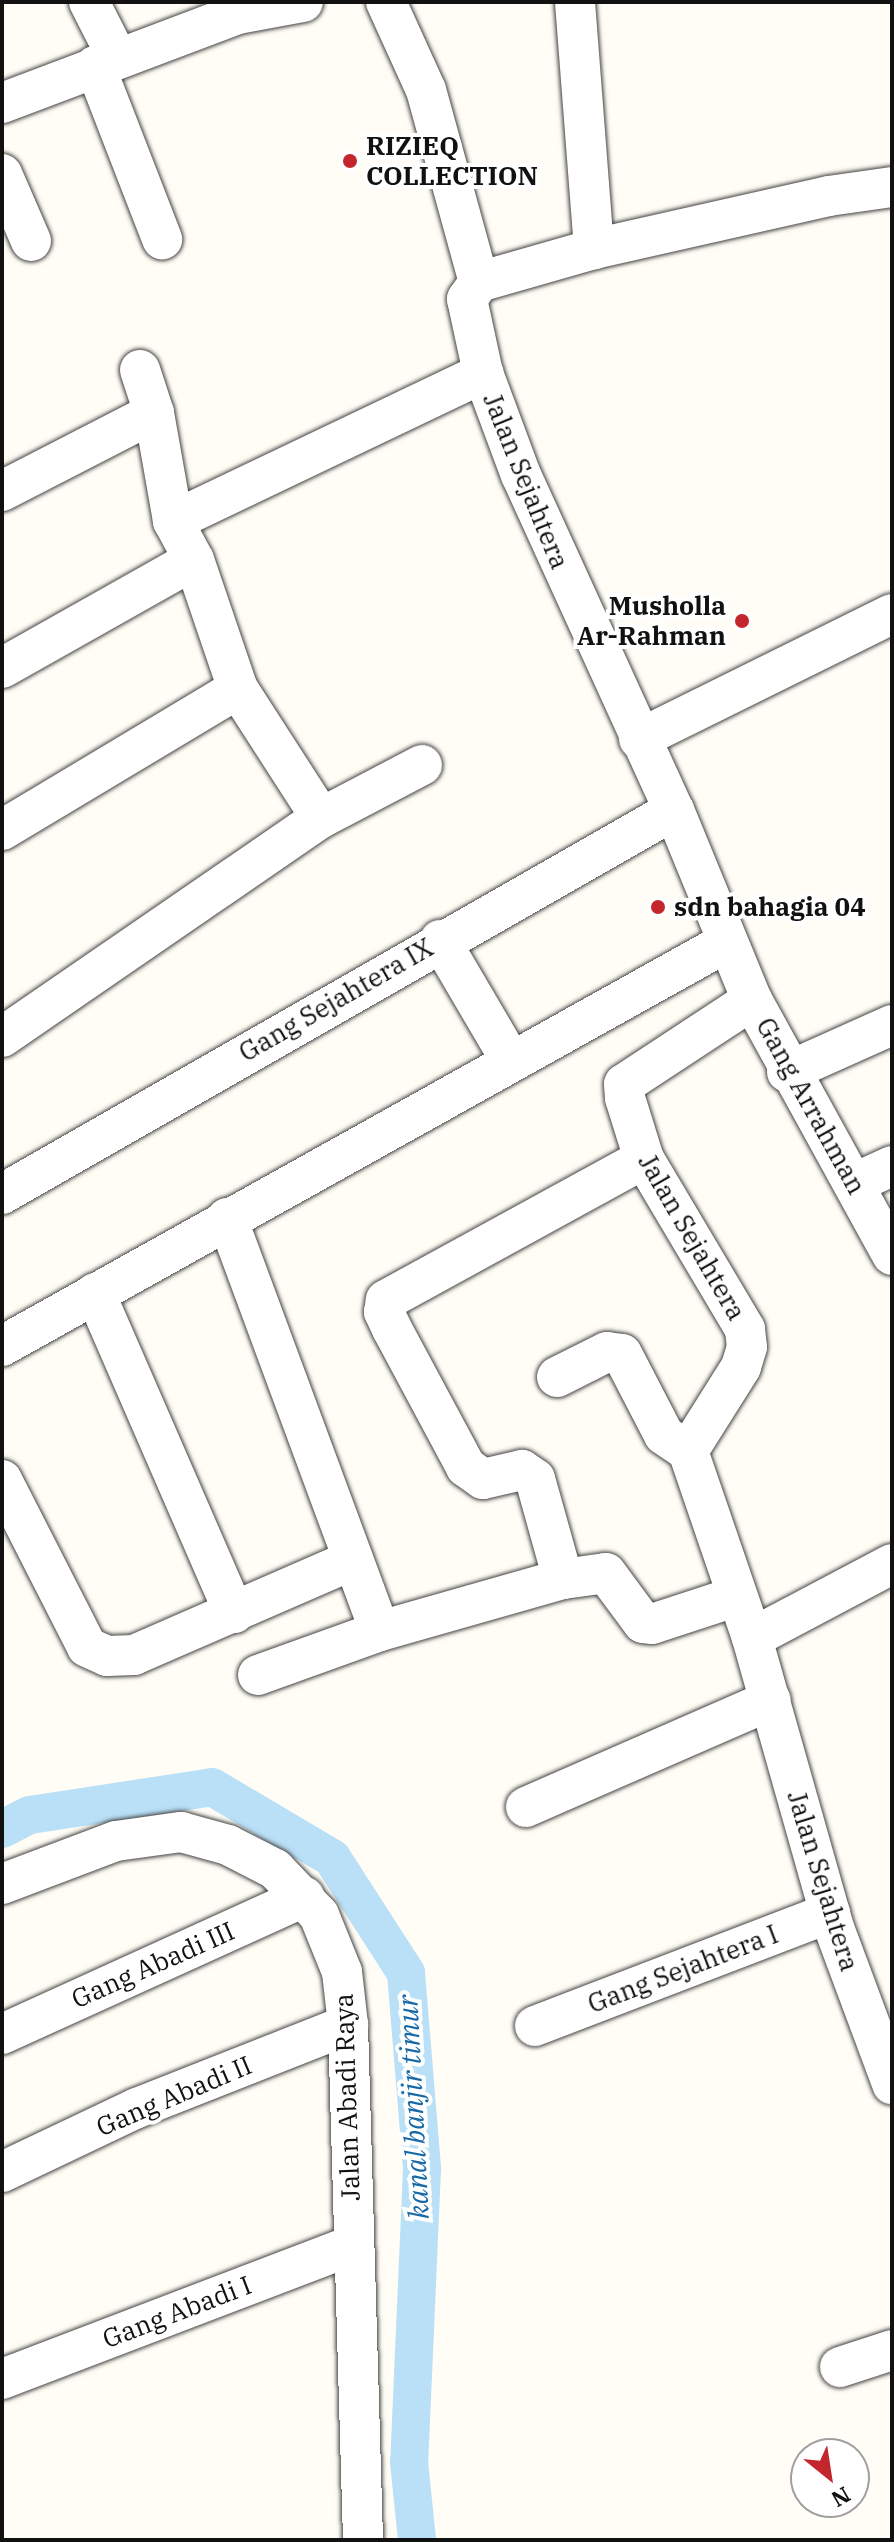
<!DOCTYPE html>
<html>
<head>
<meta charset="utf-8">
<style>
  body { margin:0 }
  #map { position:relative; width:894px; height:2542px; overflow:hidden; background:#fffdf5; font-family:"IBM Plex Serif",serif }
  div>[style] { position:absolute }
  .canal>* { height:38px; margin:-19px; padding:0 19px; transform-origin:19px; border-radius:19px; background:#b9e0f7 }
  .roads { filter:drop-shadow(0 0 2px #444) drop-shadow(0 0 2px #444) }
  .minor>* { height:40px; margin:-20px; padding:0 20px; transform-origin:20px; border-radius:20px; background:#fff }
  .dots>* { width:22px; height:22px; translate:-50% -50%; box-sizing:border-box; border:4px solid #fff; border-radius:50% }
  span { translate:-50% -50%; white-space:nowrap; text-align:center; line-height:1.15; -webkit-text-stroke:8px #fff; paint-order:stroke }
  .poi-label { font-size:26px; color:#111; font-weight:700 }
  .left { translate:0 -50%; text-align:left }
  .right { translate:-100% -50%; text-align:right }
  .street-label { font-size:26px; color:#111 }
  .water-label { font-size:28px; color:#1768a6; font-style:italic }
  .frame { position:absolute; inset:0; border:4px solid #111; pointer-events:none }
  .north { position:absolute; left:790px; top:2438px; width:80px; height:80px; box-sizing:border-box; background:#fff; border:2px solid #a0a0a0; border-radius:50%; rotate:150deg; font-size:22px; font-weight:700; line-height:32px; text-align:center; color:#111 }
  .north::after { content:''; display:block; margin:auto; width:28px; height:36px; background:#c4262e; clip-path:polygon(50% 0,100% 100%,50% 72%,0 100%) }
</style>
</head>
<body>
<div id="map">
  <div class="canal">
    <div style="left:2px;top:1829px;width:31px;rotate:-27deg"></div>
    <div style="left:30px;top:1815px;width:184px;rotate:-8.7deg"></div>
    <div style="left:212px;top:1787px;width:139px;rotate:30.6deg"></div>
    <div style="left:332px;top:1858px;width:137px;rotate:57.2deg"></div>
    <div style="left:406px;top:1973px;width:197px;rotate:85.3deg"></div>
    <div style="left:422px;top:2169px;width:293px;rotate:92.5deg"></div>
    <div style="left:409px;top:2462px;width:78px;rotate:84.1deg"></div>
  </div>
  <div class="roads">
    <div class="minor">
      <div style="left:89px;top:2px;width:62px;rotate:63deg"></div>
      <div style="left:386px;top:2px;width:97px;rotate:65.6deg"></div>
      <div style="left:426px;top:90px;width:199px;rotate:74.6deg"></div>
      <div style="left:575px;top:2px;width:248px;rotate:85.6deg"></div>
      <div style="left:95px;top:66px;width:186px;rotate:68.8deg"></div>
      <div style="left:2px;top:103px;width:252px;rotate:-20.7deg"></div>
      <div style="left:238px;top:14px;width:66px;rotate:-10.5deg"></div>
      <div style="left:2px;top:174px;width:73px;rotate:66.6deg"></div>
      <div style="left:892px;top:187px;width:64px;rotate:171.9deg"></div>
      <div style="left:829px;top:196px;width:241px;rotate:167.3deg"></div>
      <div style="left:594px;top:249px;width:120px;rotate:164deg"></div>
      <div style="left:479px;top:282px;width:21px;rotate:125deg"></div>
      <div style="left:467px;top:299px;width:76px;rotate:77.8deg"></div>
      <div style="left:483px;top:373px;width:109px;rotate:69.6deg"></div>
      <div style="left:521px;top:475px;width:368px;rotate:65.5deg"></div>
      <div style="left:674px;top:810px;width:205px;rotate:67.7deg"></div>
      <div style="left:752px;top:1000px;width:153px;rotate:146.7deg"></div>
      <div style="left:624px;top:1084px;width:14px;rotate:86deg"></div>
      <div style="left:625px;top:1098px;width:64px;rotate:72.7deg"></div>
      <div style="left:644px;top:1159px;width:198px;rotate:59.3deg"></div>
      <div style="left:745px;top:1329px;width:18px;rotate:84deg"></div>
      <div style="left:747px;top:1347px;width:21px;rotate:107deg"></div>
      <div style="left:741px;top:1367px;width:99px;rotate:122.2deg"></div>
      <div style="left:688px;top:1451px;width:198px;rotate:71.1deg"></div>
      <div style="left:752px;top:1638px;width:298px;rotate:74.2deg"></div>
      <div style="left:833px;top:1925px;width:170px;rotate:69.6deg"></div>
      <div style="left:140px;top:370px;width:45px;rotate:72deg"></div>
      <div style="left:154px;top:413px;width:110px;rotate:80deg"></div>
      <div style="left:173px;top:521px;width:44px;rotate:61.7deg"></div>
      <div style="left:194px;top:560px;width:136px;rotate:71.2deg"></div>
      <div style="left:238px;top:689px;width:153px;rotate:57.2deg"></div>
      <div style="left:2px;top:491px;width:171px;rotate:-27.2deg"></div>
      <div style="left:173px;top:521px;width:344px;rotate:-25.5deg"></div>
      <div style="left:2px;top:668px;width:220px;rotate:-29.4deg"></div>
      <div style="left:639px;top:739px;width:282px;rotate:-26.3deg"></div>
      <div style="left:2px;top:830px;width:275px;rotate:-30.9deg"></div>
      <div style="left:440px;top:940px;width:140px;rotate:59.6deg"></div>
      <div style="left:752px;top:1000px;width:291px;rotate:61.2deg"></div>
      <div style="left:2px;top:1037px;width:387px;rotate:-34.5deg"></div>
      <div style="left:321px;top:818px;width:114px;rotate:-27.7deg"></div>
      <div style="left:787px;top:1072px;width:115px;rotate:-24.1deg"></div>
      <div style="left:855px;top:1183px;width:41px;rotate:-24.7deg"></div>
      <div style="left:2px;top:1194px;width:774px;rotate:-29.74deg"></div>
      <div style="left:227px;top:1218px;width:440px;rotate:69.7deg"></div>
      <div style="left:95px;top:1293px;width:349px;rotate:66.5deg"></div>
      <div style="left:2px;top:1346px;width:830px;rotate:-29.13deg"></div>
      <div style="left:557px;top:1377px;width:56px;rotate:-26.6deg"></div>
      <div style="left:607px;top:1352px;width:15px;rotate:8deg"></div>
      <div style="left:622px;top:1354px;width:91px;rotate:62.6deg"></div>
      <div style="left:664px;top:1435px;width:29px;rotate:34deg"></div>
      <div style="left:2px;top:1480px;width:187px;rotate:63deg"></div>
      <div style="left:87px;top:1647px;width:22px;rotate:24deg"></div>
      <div style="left:107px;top:1656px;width:27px;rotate:-2deg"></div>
      <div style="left:134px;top:1655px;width:239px;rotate:-23.5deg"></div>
      <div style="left:563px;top:1579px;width:104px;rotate:-105.6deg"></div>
      <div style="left:535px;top:1479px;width:16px;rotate:-145deg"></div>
      <div style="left:522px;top:1470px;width:40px;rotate:167deg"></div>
      <div style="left:483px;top:1479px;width:21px;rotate:-145deg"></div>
      <div style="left:466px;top:1467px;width:157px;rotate:-118.2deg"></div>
      <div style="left:392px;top:1329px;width:19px;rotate:-115deg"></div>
      <div style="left:384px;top:1312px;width:12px;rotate:-81deg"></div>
      <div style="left:386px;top:1300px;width:294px;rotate:-28.7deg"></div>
      <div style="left:752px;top:1638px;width:158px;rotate:-27.9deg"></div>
      <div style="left:258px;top:1675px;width:130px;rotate:-19.8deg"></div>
      <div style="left:380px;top:1631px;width:190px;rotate:-15.9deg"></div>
      <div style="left:563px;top:1579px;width:43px;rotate:-7.9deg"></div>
      <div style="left:606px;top:1573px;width:62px;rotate:53.5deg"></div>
      <div style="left:643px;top:1623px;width:9px;rotate:6deg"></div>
      <div style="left:652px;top:1624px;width:86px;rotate:-18.2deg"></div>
      <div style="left:526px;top:1807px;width:267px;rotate:-23.6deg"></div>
      <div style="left:2px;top:1884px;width:122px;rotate:-20.7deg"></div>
      <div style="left:116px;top:1841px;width:66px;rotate:-7.9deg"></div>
      <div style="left:181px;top:1832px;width:49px;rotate:15.5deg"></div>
      <div style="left:228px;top:1845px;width:53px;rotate:27.1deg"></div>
      <div style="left:275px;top:1869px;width:64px;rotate:46.3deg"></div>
      <div style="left:319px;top:1915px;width:61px;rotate:68deg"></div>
      <div style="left:342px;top:1972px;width:53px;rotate:83.5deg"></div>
      <div style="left:348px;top:2025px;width:515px;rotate:88.33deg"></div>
      <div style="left:535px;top:2026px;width:316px;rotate:-21deg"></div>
      <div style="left:2px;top:2034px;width:332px;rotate:-24.4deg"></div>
      <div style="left:2px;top:2172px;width:149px;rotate:-25.4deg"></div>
      <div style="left:137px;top:2108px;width:227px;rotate:-21.5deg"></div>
      <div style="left:840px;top:2367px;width:55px;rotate:-18.1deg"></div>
      <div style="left:2px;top:2379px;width:375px;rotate:-20.9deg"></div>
    </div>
  </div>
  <div class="dots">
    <div style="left:350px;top:161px;background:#c4262e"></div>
    <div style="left:742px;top:621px;background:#c4262e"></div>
    <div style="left:658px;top:907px;background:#c4262e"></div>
  </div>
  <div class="poi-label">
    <span class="left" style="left:366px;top:161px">RIZIEQ<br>COLLECTION</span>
    <span class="right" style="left:726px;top:621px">Musholla<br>Ar-Rahman</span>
    <span class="left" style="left:674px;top:907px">sdn bahagia 04</span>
  </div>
  <div class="street-label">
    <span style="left:526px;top:481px;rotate:68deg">Jalan Sejahtera</span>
    <span style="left:336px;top:1000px;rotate:-30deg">Gang Sejahtera IX</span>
    <span style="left:811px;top:1106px;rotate:61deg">Gang Arrahman</span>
    <span style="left:692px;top:1237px;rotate:60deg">Jalan Sejahtera</span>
    <span style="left:823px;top:1881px;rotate:73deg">Jalan Sejahtera</span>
    <span style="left:153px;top:1965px;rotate:-24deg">Gang Abadi III</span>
    <span style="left:683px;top:1969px;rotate:-21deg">Gang Sejahtera I</span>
    <span style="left:174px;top:2096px;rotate:-23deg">Gang Abadi II</span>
    <span style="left:347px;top:2097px;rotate:-92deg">Jalan Abadi Raya</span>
    <span style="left:177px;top:2312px;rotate:-21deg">Gang Abadi I</span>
  </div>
  <div class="water-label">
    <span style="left:413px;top:2107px;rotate:-93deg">kanal banjir timur</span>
  </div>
  <div class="frame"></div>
  <div class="north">N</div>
</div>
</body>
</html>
